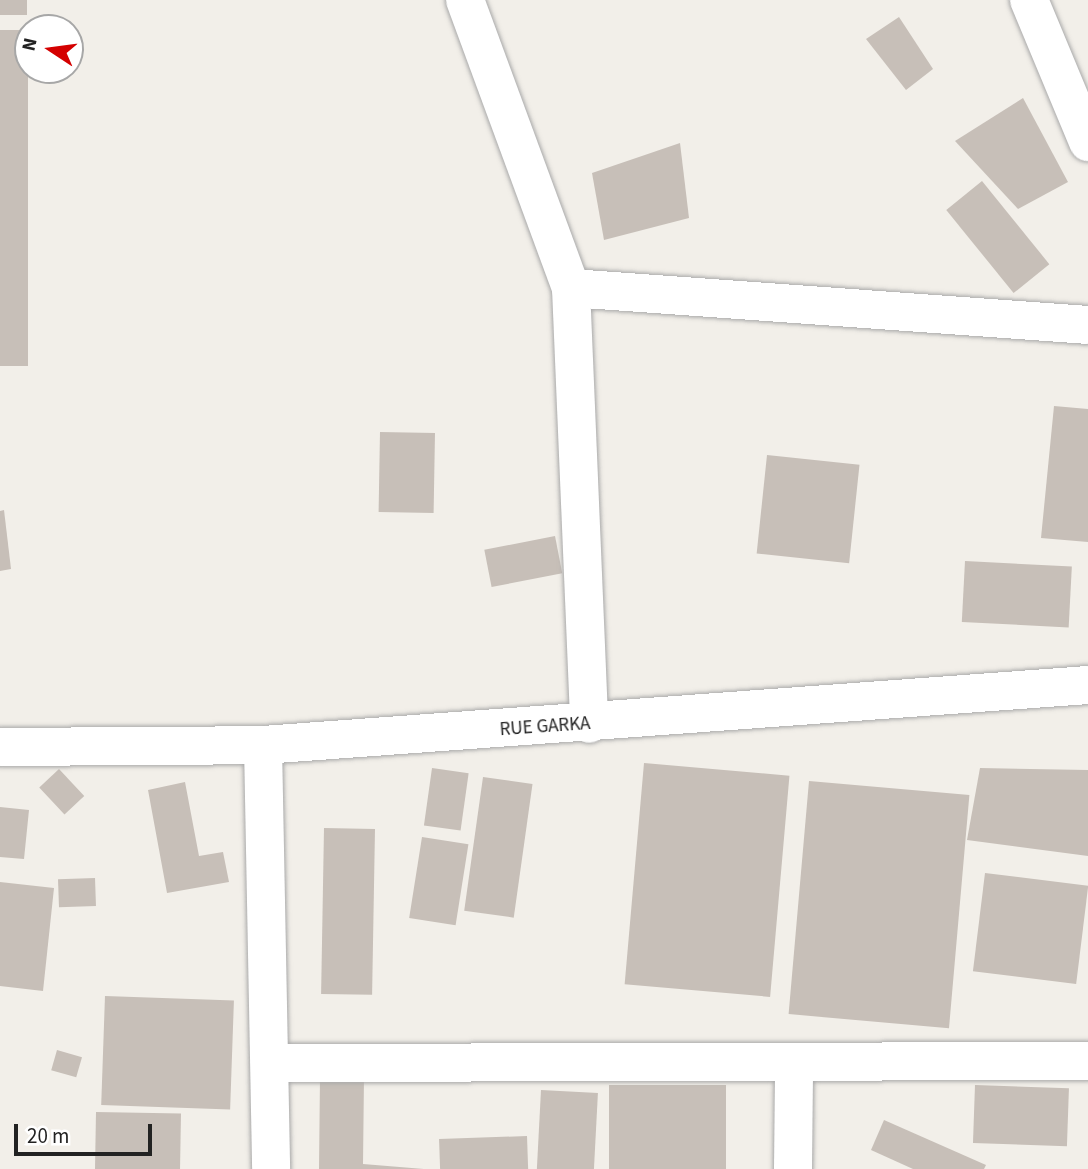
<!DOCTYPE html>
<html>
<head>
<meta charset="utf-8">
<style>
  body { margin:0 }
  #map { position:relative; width:1088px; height:1169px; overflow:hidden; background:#f2efe9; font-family:"Source Sans 3",sans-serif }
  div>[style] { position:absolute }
  .building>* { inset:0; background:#c7bfb8; transform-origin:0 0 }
  .roads { filter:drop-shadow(0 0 2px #a9a9a9) drop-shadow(0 0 2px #a9a9a9) }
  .minor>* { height:38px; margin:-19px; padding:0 19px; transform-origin:19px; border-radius:19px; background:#fff }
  span { translate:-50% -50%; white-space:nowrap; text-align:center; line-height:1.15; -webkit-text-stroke:7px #fff; paint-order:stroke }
  .street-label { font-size:19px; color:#222 }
  .north { position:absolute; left:14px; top:14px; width:70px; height:70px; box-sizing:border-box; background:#fff; border:2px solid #a7a7a7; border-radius:50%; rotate:283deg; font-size:19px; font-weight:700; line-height:28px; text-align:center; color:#222 }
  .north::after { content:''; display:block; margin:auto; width:24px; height:32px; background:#d40000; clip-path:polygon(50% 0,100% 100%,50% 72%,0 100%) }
  .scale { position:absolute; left:14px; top:1124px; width:138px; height:32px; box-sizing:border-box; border:4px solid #222; border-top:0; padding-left:9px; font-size:21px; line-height:24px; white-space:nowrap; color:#222; -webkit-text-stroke:5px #fff; paint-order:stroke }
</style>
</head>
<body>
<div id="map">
  <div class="building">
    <div style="left:0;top:0;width:27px;height:15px"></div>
    <div style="clip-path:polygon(899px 17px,933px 69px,906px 90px,866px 39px)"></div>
    <div style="left:0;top:30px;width:28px;height:336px"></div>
    <div style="clip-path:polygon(1023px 98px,1068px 182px,1018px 209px,955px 141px)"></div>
    <div style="clip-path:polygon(680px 143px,689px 218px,604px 240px,592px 173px)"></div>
    <div style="left:982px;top:181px;width:107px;height:46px;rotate:51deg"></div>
    <div style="clip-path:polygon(1054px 406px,1088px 409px,1088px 542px,1041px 538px)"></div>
    <div style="left:380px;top:432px;width:55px;height:80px;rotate:1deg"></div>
    <div style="left:767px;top:455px;width:93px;height:99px;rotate:6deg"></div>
    <div style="clip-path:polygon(4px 510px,11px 569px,0 571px,0 511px)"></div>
    <div style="left:555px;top:536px;width:38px;height:72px;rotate:79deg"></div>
    <div style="left:965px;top:561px;width:107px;height:61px;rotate:3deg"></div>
    <div style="left:644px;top:763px;width:146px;height:222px;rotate:5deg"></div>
    <div style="left:432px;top:768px;width:37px;height:58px;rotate:8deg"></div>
    <div style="clip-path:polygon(980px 768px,1088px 770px,1088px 856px,967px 840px)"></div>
    <div style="left:59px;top:769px;width:37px;height:27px;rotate:47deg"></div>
    <div style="left:483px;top:777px;width:50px;height:135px;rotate:8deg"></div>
    <div style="left:809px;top:781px;width:161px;height:234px;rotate:5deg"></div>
    <div style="clip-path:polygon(185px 782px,199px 856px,223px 852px,229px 882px,167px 893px,148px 790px)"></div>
    <div style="clip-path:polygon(0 807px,29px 810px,24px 859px,0 857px)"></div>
    <div style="left:324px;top:828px;width:51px;height:166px;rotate:1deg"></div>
    <div style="left:422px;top:837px;width:47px;height:82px;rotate:9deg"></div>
    <div style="left:985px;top:873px;width:104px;height:99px;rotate:7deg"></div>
    <div style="left:95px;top:878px;width:28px;height:37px;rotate:88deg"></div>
    <div style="clip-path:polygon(0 882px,54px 888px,43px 991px,0 986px)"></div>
    <div style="left:105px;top:996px;width:129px;height:109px;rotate:2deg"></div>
    <div style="left:57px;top:1050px;width:26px;height:21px;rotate:16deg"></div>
    <div style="clip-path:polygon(320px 1077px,364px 1077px,363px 1164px,424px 1169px,319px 1169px)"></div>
    <div style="left:726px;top:1085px;width:84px;height:117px;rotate:90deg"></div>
    <div style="left:975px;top:1085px;width:94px;height:58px;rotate:2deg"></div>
    <div style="left:541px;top:1090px;width:57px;height:79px;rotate:3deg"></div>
    <div style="left:96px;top:1112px;width:85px;height:57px;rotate:1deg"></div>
    <div style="clip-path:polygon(884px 1120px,986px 1165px,984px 1169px,913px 1169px,871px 1150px)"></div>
    <div style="left:527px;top:1136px;width:33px;height:88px;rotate:88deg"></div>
  </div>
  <div class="roads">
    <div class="minor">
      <div style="left:465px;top:0;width:307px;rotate:69.8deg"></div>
      <div style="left:571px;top:288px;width:436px;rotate:87.6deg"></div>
      <div style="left:1029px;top:0;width:154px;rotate:67.4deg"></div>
      <div style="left:571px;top:288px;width:518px;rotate:4.09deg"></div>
      <div style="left:263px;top:745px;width:424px;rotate:88.9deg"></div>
      <div style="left:0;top:747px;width:263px;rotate:-0.4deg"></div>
      <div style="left:263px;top:745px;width:827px;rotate:-4.16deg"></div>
      <div style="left:270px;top:1063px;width:818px;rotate:-0.14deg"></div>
      <div style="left:793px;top:1169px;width:104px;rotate:-89.4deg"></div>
    </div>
  </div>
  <div class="street-label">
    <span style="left:545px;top:727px;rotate:-4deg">RUE GARKA</span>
  </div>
  <div class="north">N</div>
  <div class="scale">20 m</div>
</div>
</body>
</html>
